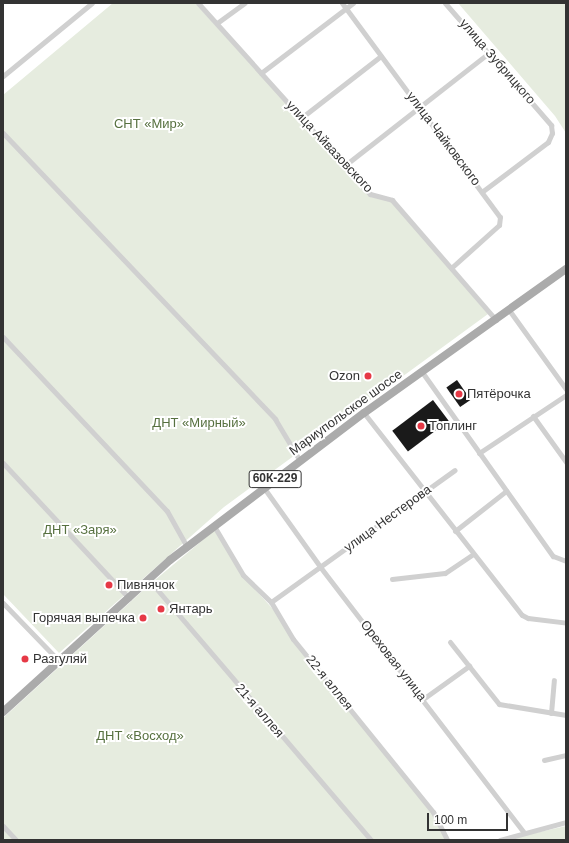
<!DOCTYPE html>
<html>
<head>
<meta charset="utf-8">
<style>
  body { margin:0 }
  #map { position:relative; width:569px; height:843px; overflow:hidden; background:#fff; font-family:Arial,sans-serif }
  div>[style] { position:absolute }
  .green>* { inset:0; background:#e6ecdf }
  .building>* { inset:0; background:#1a1a1a; transform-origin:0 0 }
  .street>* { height:5px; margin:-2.5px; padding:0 2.5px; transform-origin:2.5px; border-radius:2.5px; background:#d0d0d0 }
  .primary>* { height:8px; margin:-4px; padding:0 4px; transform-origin:4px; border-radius:4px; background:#ababab }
  .dots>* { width:11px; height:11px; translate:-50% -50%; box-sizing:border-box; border:2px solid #fff; border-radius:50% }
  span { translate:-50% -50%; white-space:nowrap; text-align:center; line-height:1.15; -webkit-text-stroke:4px #fff; paint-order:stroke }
  .shield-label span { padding:1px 3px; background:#fff; border:1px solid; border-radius:3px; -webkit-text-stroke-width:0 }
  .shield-label { font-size:12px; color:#333; font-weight:700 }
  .street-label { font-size:13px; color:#333 }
  .park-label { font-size:13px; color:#56703f }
  .poi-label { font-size:13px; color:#333 }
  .right { translate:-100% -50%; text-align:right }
  .left { translate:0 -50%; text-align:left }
  .frame { position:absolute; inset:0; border:4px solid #333; pointer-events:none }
  .scale { position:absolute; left:427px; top:813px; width:81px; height:18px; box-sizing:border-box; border:2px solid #333; border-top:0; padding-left:5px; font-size:12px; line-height:14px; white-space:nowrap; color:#333; -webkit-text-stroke:3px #fff; paint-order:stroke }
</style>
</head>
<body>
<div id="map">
  <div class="green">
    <div style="clip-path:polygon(113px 3px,195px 3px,370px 195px,391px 200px,488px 314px,224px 507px,59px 653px,3px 594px,3px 95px)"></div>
    <div style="clip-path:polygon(458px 3px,566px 3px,566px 133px,555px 116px)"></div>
    <div style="clip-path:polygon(216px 529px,252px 586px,281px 618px,293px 639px,433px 812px,448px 840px,3px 840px,3px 718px,149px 585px)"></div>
    <div style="clip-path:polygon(566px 826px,566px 840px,508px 840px,522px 836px)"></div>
  </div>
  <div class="building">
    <div style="left:457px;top:380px;width:24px;height:13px;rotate:55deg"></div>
    <div style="left:433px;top:400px;width:26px;height:51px;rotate:53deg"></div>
  </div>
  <div class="street">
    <div style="left:198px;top:3px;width:257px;rotate:48deg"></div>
    <div style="left:370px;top:194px;width:23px;rotate:15deg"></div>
    <div style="left:392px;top:200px;width:159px;rotate:49.1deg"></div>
    <div style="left:342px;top:3px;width:266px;rotate:53.6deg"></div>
    <div style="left:500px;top:217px;width:8px;rotate:97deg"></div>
    <div style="left:499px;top:225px;width:64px;rotate:138.1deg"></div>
    <div style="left:445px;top:3px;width:162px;rotate:49deg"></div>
    <div style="left:551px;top:125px;width:8px;rotate:83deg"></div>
    <div style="left:552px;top:133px;width:10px;rotate:114deg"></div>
    <div style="left:548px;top:142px;width:81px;rotate:143deg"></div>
    <div style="left:217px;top:23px;width:34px;rotate:-36deg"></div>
    <div style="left:261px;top:73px;width:116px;rotate:-37.3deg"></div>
    <div style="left:3px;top:76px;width:115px;rotate:-39.4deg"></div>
    <div style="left:301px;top:118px;width:101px;rotate:-37.8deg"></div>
    <div style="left:3px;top:133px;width:395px;rotate:46.4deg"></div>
    <div style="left:275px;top:419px;width:49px;rotate:59.2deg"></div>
    <div style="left:344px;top:166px;width:185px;rotate:-38deg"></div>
    <div style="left:509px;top:310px;width:97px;rotate:54.2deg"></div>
    <div style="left:3px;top:337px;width:239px;rotate:46.7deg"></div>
    <div style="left:167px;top:511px;width:41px;rotate:60.9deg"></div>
    <div style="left:422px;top:372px;width:226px;rotate:54.6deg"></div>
    <div style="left:553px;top:556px;width:14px;rotate:21deg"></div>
    <div style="left:364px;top:413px;width:256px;rotate:52deg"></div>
    <div style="left:522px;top:615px;width:7px;rotate:27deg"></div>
    <div style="left:528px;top:618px;width:38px;rotate:7deg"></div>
    <div style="left:533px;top:416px;width:57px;rotate:54.3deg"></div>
    <div style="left:479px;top:453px;width:105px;rotate:-33.7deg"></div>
    <div style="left:3px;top:463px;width:185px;rotate:47deg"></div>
    <div style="left:264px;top:488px;width:98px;rotate:54.5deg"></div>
    <div style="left:321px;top:568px;width:334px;rotate:52.5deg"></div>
    <div style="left:214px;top:526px;width:57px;rotate:59.4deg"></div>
    <div style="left:243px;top:575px;width:39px;rotate:44deg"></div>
    <div style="left:271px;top:602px;width:43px;rotate:59.3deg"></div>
    <div style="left:293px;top:639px;width:223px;rotate:51deg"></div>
    <div style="left:433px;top:812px;width:31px;rotate:63deg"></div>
    <div style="left:455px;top:531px;width:65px;rotate:-38.1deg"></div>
    <div style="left:392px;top:579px;width:53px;rotate:-6.5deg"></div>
    <div style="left:445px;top:573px;width:34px;rotate:-34deg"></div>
    <div style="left:149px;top:580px;width:342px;rotate:49.5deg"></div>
    <div style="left:271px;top:602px;width:226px;rotate:-35.7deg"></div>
    <div style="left:3px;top:603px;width:81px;rotate:46deg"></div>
    <div style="left:450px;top:642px;width:79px;rotate:51.7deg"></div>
    <div style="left:499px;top:704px;width:68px;rotate:9.3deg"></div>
    <div style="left:423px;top:699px;width:57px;rotate:-35.7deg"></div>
    <div style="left:551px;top:713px;width:33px;rotate:-85deg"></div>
    <div style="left:544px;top:760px;width:23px;rotate:-13deg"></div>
    <div style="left:3px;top:826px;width:19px;rotate:47deg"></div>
    <div style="left:500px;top:840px;width:68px;rotate:-15.3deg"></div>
  </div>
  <div class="primary">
    <div style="left:3px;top:712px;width:226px;rotate:-42.3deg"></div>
    <div style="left:170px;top:560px;width:243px;rotate:-37.2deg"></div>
    <div style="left:364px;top:413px;width:248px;rotate:-35.5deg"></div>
  </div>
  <div class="dots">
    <div style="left:368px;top:376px;background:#e63946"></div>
    <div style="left:459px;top:394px;background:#e63946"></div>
    <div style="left:421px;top:426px;background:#e63946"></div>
    <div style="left:109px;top:585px;background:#e63946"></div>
    <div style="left:161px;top:609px;background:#e63946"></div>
    <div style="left:143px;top:618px;background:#e63946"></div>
    <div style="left:25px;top:659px;background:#e63946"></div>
  </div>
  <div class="shield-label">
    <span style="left:275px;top:479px">60К-229</span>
  </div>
  <div class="street-label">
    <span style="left:497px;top:62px;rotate:49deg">улица Зубрицкого</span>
    <span style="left:443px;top:139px;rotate:53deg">улица Чайковского</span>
    <span style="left:329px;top:147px;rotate:47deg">улица Айвазовского</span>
    <span style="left:346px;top:413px;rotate:-36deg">Мариупольское шоссе</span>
    <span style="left:388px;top:519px;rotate:-36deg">улица Нестерова</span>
    <span style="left:393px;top:661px;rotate:52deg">Ореховая улица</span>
    <span style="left:329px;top:683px;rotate:51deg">22-я аллея</span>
    <span style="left:259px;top:711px;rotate:49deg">21-я аллея</span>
  </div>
  <div class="park-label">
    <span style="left:149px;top:124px">СНТ «Мир»</span>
    <span style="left:199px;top:423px">ДНТ «Мирный»</span>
    <span style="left:80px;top:530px">ДНТ «Заря»</span>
    <span style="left:140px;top:736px">ДНТ «Восход»</span>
  </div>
  <div class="poi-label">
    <span class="right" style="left:360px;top:376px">Ozon</span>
    <span class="left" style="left:467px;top:394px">Пятёрочка</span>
    <span class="left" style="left:429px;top:426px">Топлинг</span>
    <span class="left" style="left:117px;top:585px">Пивнячок</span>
    <span class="left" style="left:169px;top:609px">Янтарь</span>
    <span class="right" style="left:135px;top:618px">Горячая выпечка</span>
    <span class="left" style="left:33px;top:659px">Разгуляй</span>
  </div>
  <div class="frame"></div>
  <div class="scale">100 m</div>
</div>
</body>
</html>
